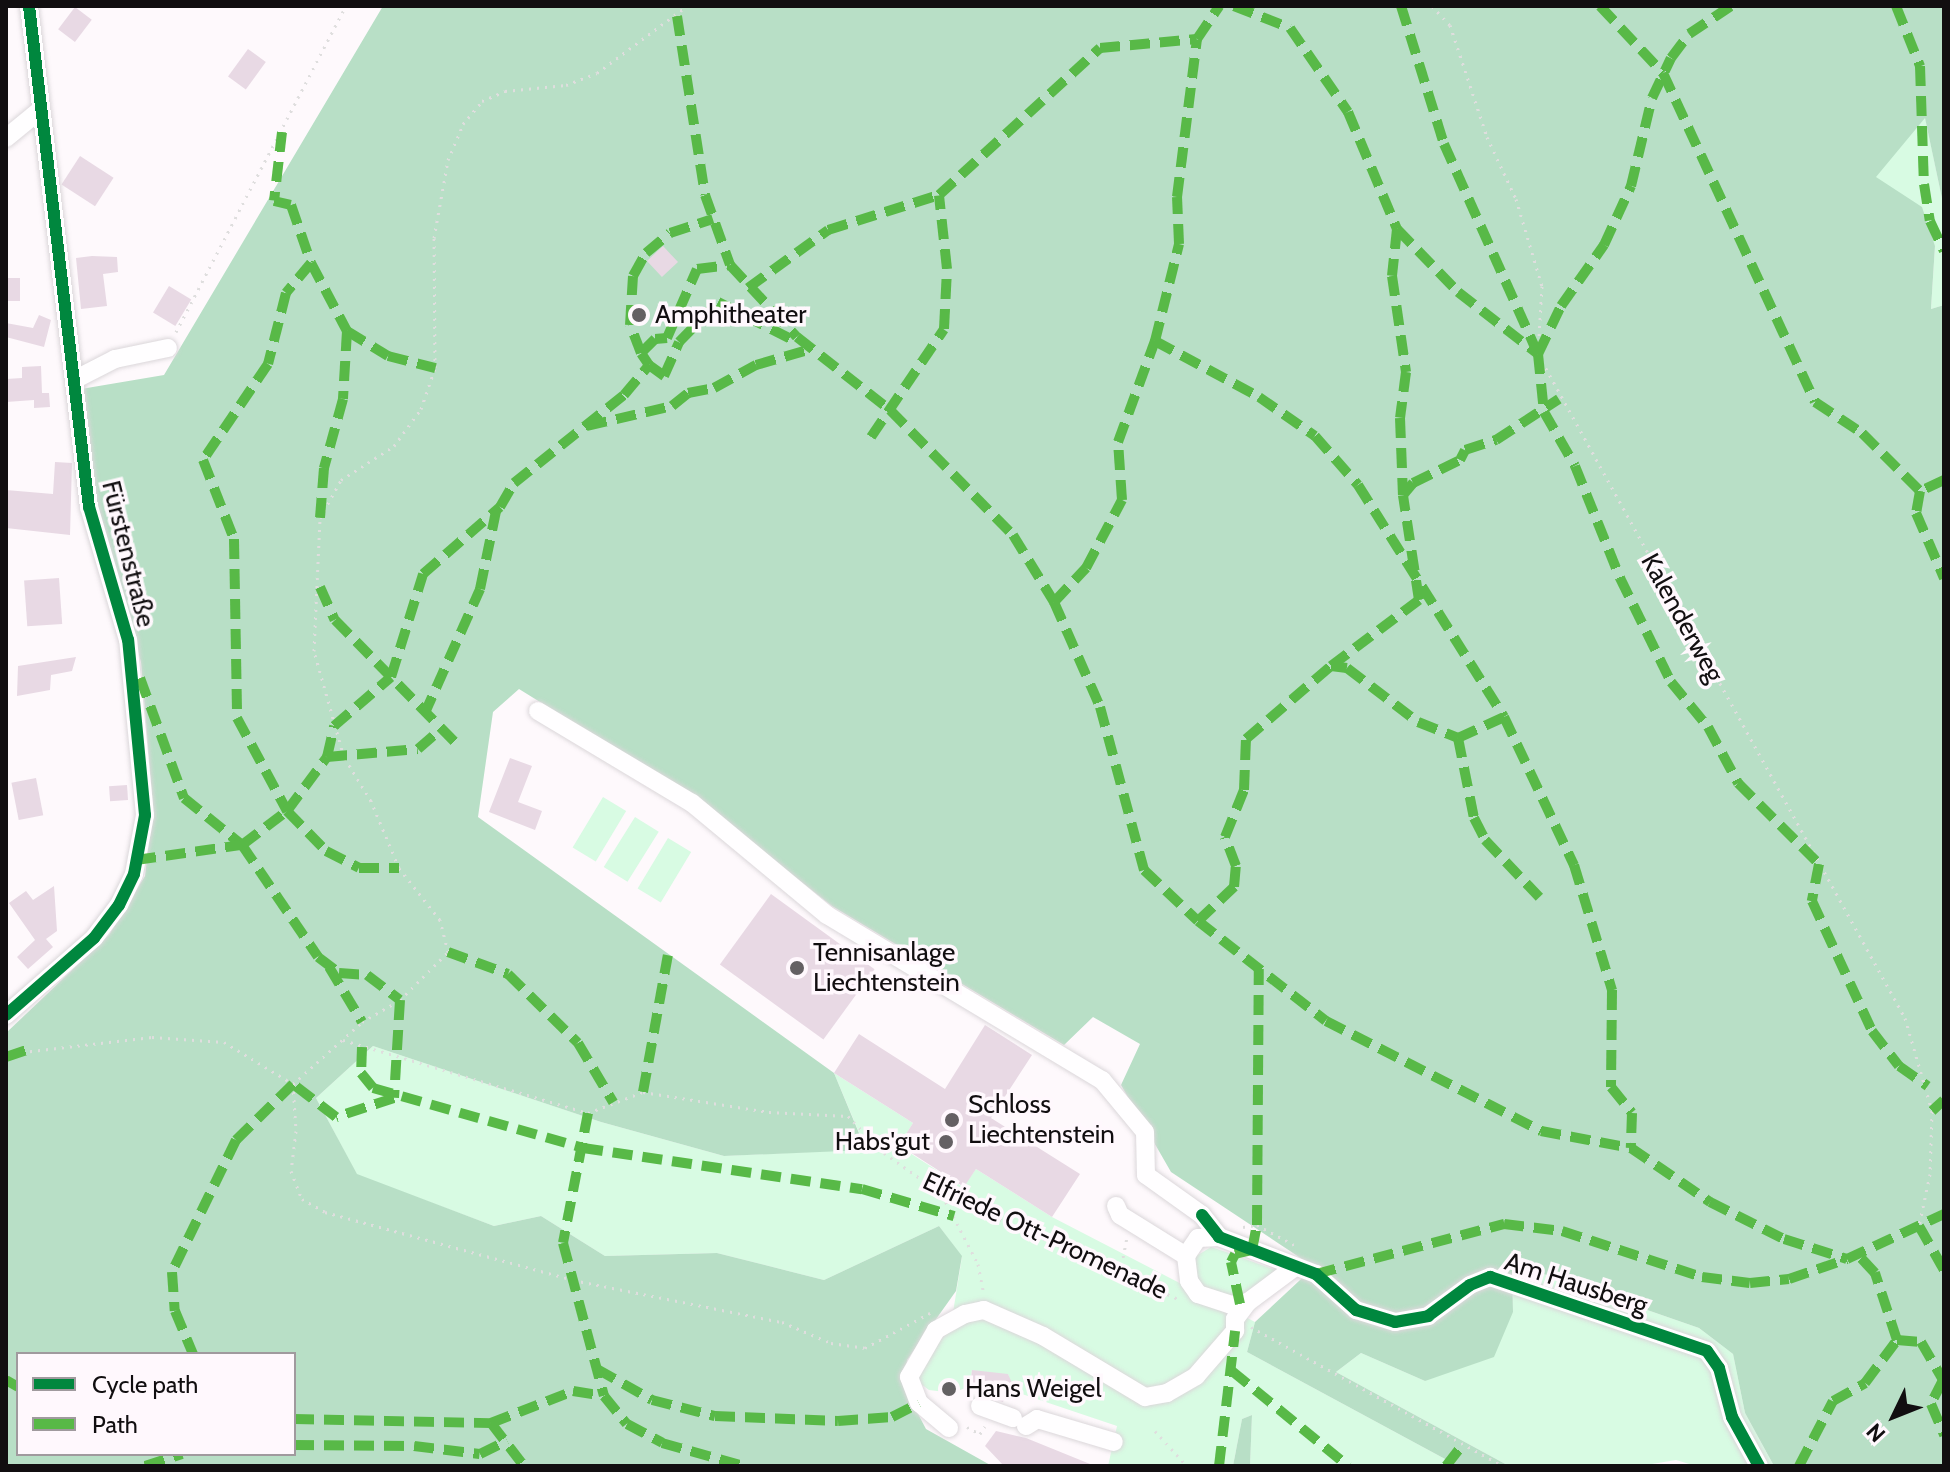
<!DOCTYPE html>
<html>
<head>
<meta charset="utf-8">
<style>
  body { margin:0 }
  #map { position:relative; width:1950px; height:1472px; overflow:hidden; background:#fef9fc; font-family:Cabin,sans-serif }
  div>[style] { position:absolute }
  .green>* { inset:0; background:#d8fbe3; transform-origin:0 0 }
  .forest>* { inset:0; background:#b8dfc6 }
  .building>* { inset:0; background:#e8d9e4; transform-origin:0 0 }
  .path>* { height:3px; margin-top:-1.5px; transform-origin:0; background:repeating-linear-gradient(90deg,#dfdede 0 2px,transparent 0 8px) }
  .roads { filter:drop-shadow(0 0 2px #dbd7da) drop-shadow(0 0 2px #dbd7da) }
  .minor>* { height:18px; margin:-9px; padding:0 9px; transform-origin:9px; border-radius:9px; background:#fffeff }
  .quiet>* { height:10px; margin-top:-5px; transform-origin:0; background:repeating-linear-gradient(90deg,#58b947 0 20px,transparent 0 30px) }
  .cycleway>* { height:12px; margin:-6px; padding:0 6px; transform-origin:6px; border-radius:6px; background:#00873e }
  .dots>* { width:22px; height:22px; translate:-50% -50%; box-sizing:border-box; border:4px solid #fff8fd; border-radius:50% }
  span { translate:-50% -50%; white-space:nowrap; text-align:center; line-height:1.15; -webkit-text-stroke:7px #fff8fd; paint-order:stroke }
  .poi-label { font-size:26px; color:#110e10 }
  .left { translate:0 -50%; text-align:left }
  .right { translate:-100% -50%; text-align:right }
  .street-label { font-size:26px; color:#110e10 }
  .frame { position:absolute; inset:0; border:8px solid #110e10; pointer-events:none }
  .legend { position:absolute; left:16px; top:1352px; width:280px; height:104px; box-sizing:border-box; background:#fff8fd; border:2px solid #a09a9e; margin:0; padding:10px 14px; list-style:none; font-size:24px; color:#110e10 }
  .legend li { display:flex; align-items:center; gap:16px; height:40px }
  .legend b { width:40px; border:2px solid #a09a9e }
  .north { position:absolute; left:1854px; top:1376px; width:80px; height:80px; -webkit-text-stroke:6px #fff8fd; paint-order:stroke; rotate:227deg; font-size:22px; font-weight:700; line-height:32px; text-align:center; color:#110e10 }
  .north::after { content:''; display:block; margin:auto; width:28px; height:36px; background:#110e10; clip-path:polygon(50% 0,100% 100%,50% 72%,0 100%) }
</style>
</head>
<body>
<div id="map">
  <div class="green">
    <div style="clip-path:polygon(1925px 117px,1944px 208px,1944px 305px,1931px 309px,1935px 246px,1875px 177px)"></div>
    <div style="left:603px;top:797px;width:27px;height:59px;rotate:31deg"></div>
    <div style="left:635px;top:817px;width:28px;height:59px;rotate:32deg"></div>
    <div style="left:668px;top:838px;width:27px;height:59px;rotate:31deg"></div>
    <div style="clip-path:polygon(373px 1046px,601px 1122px,724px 1156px,866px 1149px,834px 1073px,913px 1123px,899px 1146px,963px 1187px,976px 1169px,1052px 1217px,1255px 1322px,1247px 1352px,1458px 1466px,1250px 1466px,1252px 1415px,1242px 1419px,1233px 1466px,1108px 1466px,1117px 1426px,1013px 1391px,1008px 1374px,995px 1377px,972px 1370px,970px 1386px,953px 1393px,929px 1390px,917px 1381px,925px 1354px,950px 1331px,962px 1257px,939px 1226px,824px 1280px,717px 1253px,605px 1256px,541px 1216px,494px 1226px,357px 1175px,316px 1098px)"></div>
    <div style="clip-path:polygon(1211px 1247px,1226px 1252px,1278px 1271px,1250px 1294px,1234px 1297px,1197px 1285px,1193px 1258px)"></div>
    <div style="clip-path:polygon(1512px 1263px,1699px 1328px,1733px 1354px,1745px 1413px,1774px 1466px,1696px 1466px,1676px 1460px,1640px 1466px,1509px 1466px,1336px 1372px,1361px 1353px,1425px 1381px,1513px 1312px)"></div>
  </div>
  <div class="forest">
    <div style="clip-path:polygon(evenodd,383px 6px,1944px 6px,1944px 208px,1925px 118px,1876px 177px,1922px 207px,1935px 246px,1931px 309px,1944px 305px,1944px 1466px,1774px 1466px,1745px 1413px,1733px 1354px,1699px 1328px,1512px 1263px,1513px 1312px,1494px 1357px,1425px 1381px,1361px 1353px,1336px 1372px,1509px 1466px,1458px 1466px,1247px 1352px,1255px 1322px,1314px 1267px,1171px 1172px,1121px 1085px,1140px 1044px,1093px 1017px,1064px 1045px,832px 906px,692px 796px,519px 689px,493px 712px,478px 817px,834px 1073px,866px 1150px,724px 1156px,601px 1122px,373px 1046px,316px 1098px,357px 1174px,494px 1226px,541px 1216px,605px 1256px,717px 1253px,824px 1280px,939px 1226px,962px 1256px,956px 1291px,907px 1360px,904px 1387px,926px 1429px,992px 1466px,6px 1466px,6px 1033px,109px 935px,145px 876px,153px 806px,141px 662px,97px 508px,81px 389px,164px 375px,383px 6px,18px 1354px,294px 1354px,294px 1454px,18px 1454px,18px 1354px)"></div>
    <div style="clip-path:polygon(1252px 1415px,1250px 1466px,1233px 1466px,1242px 1419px)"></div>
  </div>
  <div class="building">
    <div style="left:75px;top:7px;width:21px;height:28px;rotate:37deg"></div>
    <div style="left:248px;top:49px;width:22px;height:34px;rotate:36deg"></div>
    <div style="left:80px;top:156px;width:40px;height:34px;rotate:33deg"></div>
    <div style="left:663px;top:246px;width:22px;height:22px;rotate:47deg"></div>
    <div style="clip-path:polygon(92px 256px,117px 257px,118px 272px,103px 274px,107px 306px,81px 309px,76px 258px)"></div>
    <div style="left:6px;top:278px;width:14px;height:23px"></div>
    <div style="left:169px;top:286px;width:26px;height:31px;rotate:31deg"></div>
    <div style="clip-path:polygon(39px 315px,51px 320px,44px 347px,6px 337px,6px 323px,33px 328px)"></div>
    <div style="clip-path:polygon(41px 366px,42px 393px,49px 393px,50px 407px,34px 408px,34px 400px,6px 402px,6px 379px,22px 378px,22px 367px)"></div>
    <div style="clip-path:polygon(55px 462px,72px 463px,70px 535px,6px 528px,6px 490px,53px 494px)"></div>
    <div style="left:59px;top:578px;width:46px;height:35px;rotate:86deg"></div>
    <div style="clip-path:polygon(76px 657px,72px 671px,51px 675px,50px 690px,17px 696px,18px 666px)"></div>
    <div style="clip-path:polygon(510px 758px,532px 766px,518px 802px,542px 811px,535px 830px,489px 812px)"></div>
    <div style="left:36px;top:778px;width:38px;height:25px;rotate:79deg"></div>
    <div style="left:127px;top:785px;width:15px;height:18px;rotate:86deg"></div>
    <div style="clip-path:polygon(54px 886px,57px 931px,46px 939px,53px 947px,28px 969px,17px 957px,35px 940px,9px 903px,26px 891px,33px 900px)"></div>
    <div style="left:771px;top:894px;width:128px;height:87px;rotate:36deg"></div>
    <div style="clip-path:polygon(985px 1025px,1032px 1055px,991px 1118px,1080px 1174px,1052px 1217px,976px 1169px,964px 1187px,899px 1145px,913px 1123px,834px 1073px,859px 1034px,945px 1089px)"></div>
    <div style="clip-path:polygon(972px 1370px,1008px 1374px,1016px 1392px,1008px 1389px,1003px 1402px,977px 1394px,970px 1386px)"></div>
    <div style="clip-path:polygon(996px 1431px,1026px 1438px,1095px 1466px,1004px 1466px,985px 1446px)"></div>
  </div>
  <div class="path">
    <div style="left:1432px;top:6px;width:26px;rotate:47deg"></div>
    <div style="left:1450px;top:25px;width:118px;rotate:71.7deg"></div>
    <div style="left:1487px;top:137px;width:68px;rotate:64.9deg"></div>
    <div style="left:1516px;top:199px;width:91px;rotate:73.4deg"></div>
    <div style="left:1542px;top:286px;width:68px;rotate:93.4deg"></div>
    <div style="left:1538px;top:354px;width:759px;rotate:61.07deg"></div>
    <div style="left:1905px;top:1018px;width:97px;rotate:73.8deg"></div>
    <div style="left:1932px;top:1111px;width:63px;rotate:91.8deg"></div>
    <div style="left:1930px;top:1174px;width:53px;rotate:101.9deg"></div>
    <div style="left:176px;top:332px;width:368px;rotate:-62.5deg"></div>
    <div style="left:343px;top:1040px;width:256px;rotate:16.6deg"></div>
    <div style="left:588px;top:1113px;width:59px;rotate:-20.9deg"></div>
    <div style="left:643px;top:1092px;width:128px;rotate:9deg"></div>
    <div style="left:769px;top:1112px;width:79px;rotate:2.9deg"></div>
    <div style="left:848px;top:1116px;width:52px;rotate:45.8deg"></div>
    <div style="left:884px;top:1153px;width:70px;rotate:35.1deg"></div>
    <div style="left:941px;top:1193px;width:262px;rotate:24.1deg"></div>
    <div style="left:6px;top:1054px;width:147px;rotate:-6.6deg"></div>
    <div style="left:152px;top:1037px;width:72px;rotate:4deg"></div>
    <div style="left:224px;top:1042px;width:81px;rotate:31.3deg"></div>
    <div style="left:293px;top:1084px;width:93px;rotate:-41.9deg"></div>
    <div style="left:362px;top:1022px;width:44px;rotate:-30.1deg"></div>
    <div style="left:400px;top:1000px;width:68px;rotate:-45deg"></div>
    <div style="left:448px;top:952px;width:33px;rotate:-104deg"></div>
    <div style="left:440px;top:920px;width:66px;rotate:-128.3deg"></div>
    <div style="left:399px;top:868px;width:73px;rotate:-112.7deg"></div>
    <div style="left:371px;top:801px;width:52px;rotate:-121.5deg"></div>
    <div style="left:344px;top:757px;width:110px;rotate:-105.8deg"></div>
    <div style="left:314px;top:651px;width:133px;rotate:-87.4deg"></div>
    <div style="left:320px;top:518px;width:43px;rotate:-61.1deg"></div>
    <div style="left:341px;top:480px;width:63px;rotate:-32.7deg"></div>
    <div style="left:394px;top:446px;width:46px;rotate:-53.9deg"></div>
    <div style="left:421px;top:409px;width:43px;rotate:-71.1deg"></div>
    <div style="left:435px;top:368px;width:130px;rotate:-90.4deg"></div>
    <div style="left:434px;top:238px;width:79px;rotate:-79.8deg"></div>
    <div style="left:448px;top:160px;width:39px;rotate:-67deg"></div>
    <div style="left:463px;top:124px;width:30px;rotate:-50deg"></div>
    <div style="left:482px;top:101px;width:25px;rotate:-23deg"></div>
    <div style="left:505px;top:91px;width:61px;rotate:-5.6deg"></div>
    <div style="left:566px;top:85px;width:33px;rotate:-21deg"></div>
    <div style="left:597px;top:73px;width:112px;rotate:-36.7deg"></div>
    <div style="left:293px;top:1084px;width:47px;rotate:86.3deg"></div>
    <div style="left:296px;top:1131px;width:40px;rotate:97.1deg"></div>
    <div style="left:291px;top:1171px;width:30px;rotate:69deg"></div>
    <div style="left:302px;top:1199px;width:26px;rotate:29deg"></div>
    <div style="left:325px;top:1212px;width:257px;rotate:15.3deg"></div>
    <div style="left:573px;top:1280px;width:213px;rotate:11.4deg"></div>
    <div style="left:782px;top:1322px;width:53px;rotate:23.2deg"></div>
    <div style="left:831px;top:1343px;width:34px;rotate:8deg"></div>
    <div style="left:865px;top:1348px;width:74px;rotate:-28.3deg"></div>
    <div style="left:942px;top:1195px;width:78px;rotate:62.4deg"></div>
    <div style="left:978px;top:1264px;width:31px;rotate:79deg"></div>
    <div style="left:1243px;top:1227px;width:14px;rotate:-8deg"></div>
    <div style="left:1257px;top:1225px;width:47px;rotate:28.2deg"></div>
    <div style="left:1120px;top:1273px;width:36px;rotate:-79deg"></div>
    <div style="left:1251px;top:1327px;width:288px;rotate:28.9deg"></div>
    <div style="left:987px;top:1385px;width:14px;rotate:-4deg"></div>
    <div style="left:995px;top:1388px;width:9px;rotate:49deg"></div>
    <div style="left:967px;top:1427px;width:15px;rotate:28deg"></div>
    <div style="left:980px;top:1434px;width:9px;rotate:-58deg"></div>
    <div style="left:1155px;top:1431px;width:47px;rotate:47.6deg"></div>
  </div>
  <div class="roads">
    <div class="minor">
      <div style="left:6px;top:138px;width:43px;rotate:-39.3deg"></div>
      <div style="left:74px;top:380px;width:46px;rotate:-27.1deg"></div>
      <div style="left:115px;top:359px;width:54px;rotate:-11.7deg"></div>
      <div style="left:538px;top:711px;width:179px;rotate:30.9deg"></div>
      <div style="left:692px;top:803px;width:175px;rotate:39.7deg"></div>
      <div style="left:827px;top:915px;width:321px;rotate:31deg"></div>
      <div style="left:1102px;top:1080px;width:67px;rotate:50.4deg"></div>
      <div style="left:1145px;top:1132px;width:43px;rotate:88.7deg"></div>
      <div style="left:1146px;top:1175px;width:69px;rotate:35.5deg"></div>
      <div style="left:1202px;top:1215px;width:28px;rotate:52deg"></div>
      <div style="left:1219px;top:1237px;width:104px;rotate:20.9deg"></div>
      <div style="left:1316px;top:1274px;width:54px;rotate:42deg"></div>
      <div style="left:1356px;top:1310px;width:41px;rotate:17.1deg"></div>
      <div style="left:1395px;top:1322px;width:34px;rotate:-10deg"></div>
      <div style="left:1428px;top:1316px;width:52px;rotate:-36.4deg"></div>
      <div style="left:1470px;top:1285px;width:22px;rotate:-22deg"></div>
      <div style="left:1490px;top:1277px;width:229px;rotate:18.8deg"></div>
      <div style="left:1707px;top:1351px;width:21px;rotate:55deg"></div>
      <div style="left:1719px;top:1368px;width:51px;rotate:75.1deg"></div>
      <div style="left:1732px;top:1417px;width:56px;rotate:61.1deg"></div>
      <div style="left:6px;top:1015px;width:117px;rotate:-41.2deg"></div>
      <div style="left:94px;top:938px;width:41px;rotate:-52.9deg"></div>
      <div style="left:119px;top:905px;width:34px;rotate:-64deg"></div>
      <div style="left:134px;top:874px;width:60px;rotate:-79.4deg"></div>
      <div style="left:145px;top:815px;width:176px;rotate:-95.5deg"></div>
      <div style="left:128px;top:640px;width:139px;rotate:-106.3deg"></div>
      <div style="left:89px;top:507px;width:505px;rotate:-96.83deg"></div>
      <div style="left:1116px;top:1206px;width:10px;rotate:66deg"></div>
      <div style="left:1120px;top:1215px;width:78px;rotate:31.8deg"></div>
      <div style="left:1219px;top:1237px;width:21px;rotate:177deg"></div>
      <div style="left:1198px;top:1238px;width:22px;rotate:124deg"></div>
      <div style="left:1186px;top:1256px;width:25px;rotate:83deg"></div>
      <div style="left:1189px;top:1281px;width:16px;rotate:55deg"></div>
      <div style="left:1198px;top:1294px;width:35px;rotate:18deg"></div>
      <div style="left:1231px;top:1305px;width:17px;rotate:-10deg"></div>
      <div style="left:1248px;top:1302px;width:59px;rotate:-36.7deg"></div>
      <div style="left:980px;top:1406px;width:35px;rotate:20deg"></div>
      <div style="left:1026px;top:1426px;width:13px;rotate:-32deg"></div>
      <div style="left:1037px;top:1419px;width:80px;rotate:16.6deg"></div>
      <div style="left:949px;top:1428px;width:39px;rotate:-140deg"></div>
      <div style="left:919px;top:1403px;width:28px;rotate:-111deg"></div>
      <div style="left:909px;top:1377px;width:54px;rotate:-60.1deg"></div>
      <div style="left:936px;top:1330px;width:33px;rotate:-29deg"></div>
      <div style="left:965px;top:1314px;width:19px;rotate:-12deg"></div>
      <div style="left:984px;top:1310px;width:64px;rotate:23.8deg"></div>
      <div style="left:1043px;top:1336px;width:119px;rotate:30.9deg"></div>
      <div style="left:1145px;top:1397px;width:22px;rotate:-10deg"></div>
      <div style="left:1167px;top:1393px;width:34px;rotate:-30deg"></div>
      <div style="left:1196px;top:1376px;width:60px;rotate:-49.1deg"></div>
      <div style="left:1235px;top:1331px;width:12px;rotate:-90deg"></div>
      <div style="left:1235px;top:1319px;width:21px;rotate:-53deg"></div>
    </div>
  </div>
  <div class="quiet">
    <div style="left:1234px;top:6px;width:60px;rotate:21.4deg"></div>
    <div style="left:1290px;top:28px;width:102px;rotate:55.4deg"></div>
    <div style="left:1348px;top:112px;width:127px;rotate:67.3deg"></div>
    <div style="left:1397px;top:229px;width:88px;rotate:45.9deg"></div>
    <div style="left:1458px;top:292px;width:101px;rotate:37.8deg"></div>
    <div style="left:1538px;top:354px;width:53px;rotate:-64.4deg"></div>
    <div style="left:1561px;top:306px;width:75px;rotate:-54.8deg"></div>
    <div style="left:1604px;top:245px;width:65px;rotate:-65.4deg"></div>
    <div style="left:1631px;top:186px;width:90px;rotate:-76.6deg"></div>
    <div style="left:1652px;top:98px;width:44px;rotate:-64.6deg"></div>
    <div style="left:1671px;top:58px;width:30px;rotate:-53deg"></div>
    <div style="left:1689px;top:34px;width:50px;rotate:-33.7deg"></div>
    <div style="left:1401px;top:6px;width:145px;rotate:72.7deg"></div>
    <div style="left:1444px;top:144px;width:230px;rotate:65.9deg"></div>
    <div style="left:1538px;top:354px;width:58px;rotate:84.1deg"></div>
    <div style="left:1544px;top:412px;width:62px;rotate:60.1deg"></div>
    <div style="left:1575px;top:466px;width:121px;rotate:68.1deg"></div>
    <div style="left:1620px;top:578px;width:116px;rotate:63.9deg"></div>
    <div style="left:1671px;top:682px;width:58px;rotate:50.6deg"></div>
    <div style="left:1708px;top:727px;width:64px;rotate:61.8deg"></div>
    <div style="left:1738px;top:783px;width:115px;rotate:45deg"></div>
    <div style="left:1819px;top:864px;width:38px;rotate:101deg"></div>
    <div style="left:1812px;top:901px;width:143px;rotate:65.2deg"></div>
    <div style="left:1872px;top:1031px;width:44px;rotate:52.4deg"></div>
    <div style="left:1899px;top:1066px;width:35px;rotate:35deg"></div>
    <div style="left:1600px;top:6px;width:92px;rotate:46.8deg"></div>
    <div style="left:1663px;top:73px;width:362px;rotate:65.2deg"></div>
    <div style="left:1815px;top:402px;width:56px;rotate:33.4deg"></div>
    <div style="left:1862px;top:433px;width:82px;rotate:45deg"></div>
    <div style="left:1896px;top:6px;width:65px;rotate:68.2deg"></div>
    <div style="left:1920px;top:66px;width:118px;rotate:88.1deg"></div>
    <div style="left:1924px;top:184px;width:37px;rotate:81deg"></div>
    <div style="left:1930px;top:221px;width:33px;rotate:65deg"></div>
    <div style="left:677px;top:16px;width:181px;rotate:81.1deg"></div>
    <div style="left:705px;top:195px;width:74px;rotate:70.3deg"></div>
    <div style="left:730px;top:265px;width:98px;rotate:47.1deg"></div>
    <div style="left:797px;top:337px;width:118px;rotate:38.1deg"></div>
    <div style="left:890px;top:410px;width:175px;rotate:45.5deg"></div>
    <div style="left:1013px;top:535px;width:79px;rotate:58.5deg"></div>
    <div style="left:1054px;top:602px;width:115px;rotate:66.3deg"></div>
    <div style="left:1100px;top:707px;width:169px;rotate:74.9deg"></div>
    <div style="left:1144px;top:870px;width:74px;rotate:43.4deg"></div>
    <div style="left:1198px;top:921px;width:162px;rotate:38deg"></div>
    <div style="left:1326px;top:1021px;width:242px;rotate:27.1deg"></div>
    <div style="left:1541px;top:1131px;width:92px;rotate:10.7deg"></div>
    <div style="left:1631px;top:1148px;width:96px;rotate:34.4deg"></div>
    <div style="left:1710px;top:1202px;width:83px;rotate:26.6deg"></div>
    <div style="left:1784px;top:1239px;width:66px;rotate:17.6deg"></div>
    <div style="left:282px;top:132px;width:69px;rotate:96.6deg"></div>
    <div style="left:274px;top:201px;width:17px;rotate:13deg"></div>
    <div style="left:291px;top:205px;width:61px;rotate:71deg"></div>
    <div style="left:311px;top:263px;width:77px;rotate:62.1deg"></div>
    <div style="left:347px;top:331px;width:68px;rotate:93.4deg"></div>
    <div style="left:343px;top:399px;width:72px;rotate:105.4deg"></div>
    <div style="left:324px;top:468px;width:50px;rotate:94.6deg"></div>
    <div style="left:1397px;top:229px;width:47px;rotate:96.1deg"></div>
    <div style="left:1392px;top:276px;width:97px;rotate:81.7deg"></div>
    <div style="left:1406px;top:372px;width:46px;rotate:97.4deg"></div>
    <div style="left:1400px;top:418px;width:77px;rotate:87.8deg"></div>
    <div style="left:311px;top:263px;width:39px;rotate:130deg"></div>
    <div style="left:286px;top:293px;width:73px;rotate:104.2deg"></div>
    <div style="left:268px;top:364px;width:116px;rotate:124.1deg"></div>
    <div style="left:203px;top:460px;width:85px;rotate:68.6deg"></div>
    <div style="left:234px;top:539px;width:179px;rotate:89deg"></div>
    <div style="left:237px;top:718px;width:106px;rotate:61.7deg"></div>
    <div style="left:287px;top:811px;width:56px;rotate:45.7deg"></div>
    <div style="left:326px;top:851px;width:37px;rotate:27deg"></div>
    <div style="left:359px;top:868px;width:40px"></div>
    <div style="left:748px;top:288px;width:99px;rotate:-35.9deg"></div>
    <div style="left:828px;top:230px;width:116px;rotate:-17.5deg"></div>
    <div style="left:347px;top:331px;width:48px;rotate:31.4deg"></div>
    <div style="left:388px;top:356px;width:49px;rotate:14.3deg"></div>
    <div style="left:1155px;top:341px;width:118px;rotate:28.3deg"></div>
    <div style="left:1259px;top:397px;width:68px;rotate:34.9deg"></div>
    <div style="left:1315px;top:436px;width:65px;rotate:48.7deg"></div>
    <div style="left:1358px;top:485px;width:274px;rotate:57.8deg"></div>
    <div style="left:1504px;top:717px;width:164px;rotate:64.7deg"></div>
    <div style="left:1574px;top:865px;width:131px;rotate:73.1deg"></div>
    <div style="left:1612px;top:990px;width:97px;rotate:90.6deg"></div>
    <div style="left:1611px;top:1087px;width:33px;rotate:51deg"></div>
    <div style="left:1632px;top:1113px;width:35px;rotate:92deg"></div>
    <div style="left:641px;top:353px;width:30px;rotate:-111deg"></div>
    <div style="left:630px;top:325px;width:49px;rotate:-86.5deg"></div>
    <div style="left:633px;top:276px;width:26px;rotate:-61deg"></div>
    <div style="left:646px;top:253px;width:31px;rotate:-40deg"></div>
    <div style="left:670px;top:233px;width:45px;rotate:-18deg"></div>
    <div style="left:649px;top:365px;width:19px;rotate:36deg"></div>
    <div style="left:664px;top:376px;width:37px;rotate:-66deg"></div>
    <div style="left:679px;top:342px;width:56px;rotate:-45.7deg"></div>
    <div style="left:718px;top:302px;width:89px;rotate:26.9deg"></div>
    <div style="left:587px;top:426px;width:87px;rotate:-13.2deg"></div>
    <div style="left:672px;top:406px;width:21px;rotate:-39deg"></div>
    <div style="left:688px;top:393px;width:26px;rotate:-11deg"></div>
    <div style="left:714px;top:388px;width:48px;rotate:-28.7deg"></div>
    <div style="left:756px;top:365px;width:57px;rotate:-16.2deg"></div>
    <div style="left:871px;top:437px;width:130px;rotate:-55.9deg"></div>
    <div style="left:944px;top:329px;width:60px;rotate:-87.1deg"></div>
    <div style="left:947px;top:269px;width:74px;rotate:-96.2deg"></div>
    <div style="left:939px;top:195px;width:218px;rotate:-42.4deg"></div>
    <div style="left:1100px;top:48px;width:97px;rotate:-5.3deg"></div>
    <div style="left:1197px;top:39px;width:40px;rotate:-56deg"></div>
    <div style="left:1944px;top:480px;width:26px;rotate:155deg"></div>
    <div style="left:1920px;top:491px;width:22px;rotate:100deg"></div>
    <div style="left:1916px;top:513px;width:71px;rotate:66.7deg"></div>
    <div style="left:320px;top:587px;width:36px;rotate:66deg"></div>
    <div style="left:335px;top:620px;width:173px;rotate:45.5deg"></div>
    <div style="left:1054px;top:602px;width:47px;rotate:-46.7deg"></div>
    <div style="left:1086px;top:568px;width:77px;rotate:-62.1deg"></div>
    <div style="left:1122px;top:500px;width:58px;rotate:-93.9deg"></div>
    <div style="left:1118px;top:442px;width:108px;rotate:-69.9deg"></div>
    <div style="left:1155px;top:341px;width:100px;rotate:-76.1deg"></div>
    <div style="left:1179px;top:244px;width:47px;rotate:-92.4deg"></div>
    <div style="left:1177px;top:197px;width:159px;rotate:-82.8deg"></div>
    <div style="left:1331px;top:666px;width:110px;rotate:-36.9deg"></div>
    <div style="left:1419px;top:600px;width:106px;rotate:-98.7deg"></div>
    <div style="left:1403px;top:495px;width:16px;rotate:-50deg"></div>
    <div style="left:1413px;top:483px;width:52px;rotate:-26.1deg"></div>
    <div style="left:1460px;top:460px;width:11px;rotate:-63deg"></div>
    <div style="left:1465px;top:450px;width:33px;rotate:-18deg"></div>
    <div style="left:1496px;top:440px;width:75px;rotate:-33.1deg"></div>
    <div style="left:140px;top:678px;width:128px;rotate:69.9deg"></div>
    <div style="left:184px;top:798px;width:75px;rotate:39deg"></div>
    <div style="left:242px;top:845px;width:135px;rotate:55.8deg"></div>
    <div style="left:318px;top:957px;width:26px;rotate:37deg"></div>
    <div style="left:339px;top:973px;width:28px;rotate:4deg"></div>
    <div style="left:367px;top:975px;width:41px;rotate:37.1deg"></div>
    <div style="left:400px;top:1000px;width:98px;rotate:93.5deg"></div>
    <div style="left:394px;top:1098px;width:61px;rotate:161.9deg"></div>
    <div style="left:336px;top:1117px;width:54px;rotate:-142.5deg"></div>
    <div style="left:293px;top:1084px;width:80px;rotate:135.5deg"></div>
    <div style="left:236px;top:1140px;width:147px;rotate:115.9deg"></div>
    <div style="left:172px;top:1272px;width:39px;rotate:86deg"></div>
    <div style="left:175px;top:1311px;width:47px;rotate:67.3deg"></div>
    <div style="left:424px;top:715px;width:138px;rotate:-66deg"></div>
    <div style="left:480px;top:589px;width:80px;rotate:-78.4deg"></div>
    <div style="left:1458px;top:738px;width:82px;rotate:78.7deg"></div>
    <div style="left:1474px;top:818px;width:25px;rotate:63deg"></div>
    <div style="left:1485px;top:840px;width:79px;rotate:46.5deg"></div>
    <div style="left:327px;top:757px;width:32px;rotate:-77deg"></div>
    <div style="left:334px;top:726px;width:75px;rotate:-40.7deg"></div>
    <div style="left:391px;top:677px;width:108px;rotate:-72.7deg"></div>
    <div style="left:423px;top:574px;width:102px;rotate:-41deg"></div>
    <div style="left:500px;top:507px;width:28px;rotate:-60deg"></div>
    <div style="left:514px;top:483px;width:141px;rotate:-38.7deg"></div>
    <div style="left:624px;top:395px;width:39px;rotate:-50deg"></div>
    <div style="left:649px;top:365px;width:14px;rotate:-124deg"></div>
    <div style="left:641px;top:353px;width:20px;rotate:-45deg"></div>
    <div style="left:655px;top:339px;width:12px;rotate:-5deg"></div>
    <div style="left:667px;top:338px;width:75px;rotate:-66.5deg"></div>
    <div style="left:697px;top:269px;width:33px;rotate:-7deg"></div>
    <div style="left:136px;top:860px;width:107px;rotate:-8.1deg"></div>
    <div style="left:242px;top:845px;width:56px;rotate:-37.1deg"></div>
    <div style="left:287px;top:811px;width:67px;rotate:-53.5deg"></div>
    <div style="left:327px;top:757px;width:91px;rotate:-5deg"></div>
    <div style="left:418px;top:749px;width:29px;rotate:-41deg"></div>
    <div style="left:1198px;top:921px;width:50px;rotate:-43.4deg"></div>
    <div style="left:1234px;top:887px;width:21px;rotate:-85deg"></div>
    <div style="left:1236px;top:866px;width:31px;rotate:-111deg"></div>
    <div style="left:1225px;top:837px;width:51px;rotate:-68deg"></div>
    <div style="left:1244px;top:790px;width:51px;rotate:-87.8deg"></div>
    <div style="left:1246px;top:739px;width:112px;rotate:-40.7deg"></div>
    <div style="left:1331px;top:666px;width:16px;rotate:7deg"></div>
    <div style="left:1347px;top:668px;width:89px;rotate:37.3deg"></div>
    <div style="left:1418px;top:722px;width:43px;rotate:21.8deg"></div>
    <div style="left:1458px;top:738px;width:51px;rotate:-24.5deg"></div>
    <div style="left:448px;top:952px;width:64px;rotate:20.1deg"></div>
    <div style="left:508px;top:974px;width:98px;rotate:44.6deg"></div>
    <div style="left:578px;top:1043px;width:69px;rotate:59.3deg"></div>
    <div style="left:329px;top:967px;width:64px;rotate:59deg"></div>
    <div style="left:362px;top:1047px;width:26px;rotate:92deg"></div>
    <div style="left:361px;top:1073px;width:19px;rotate:51deg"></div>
    <div style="left:373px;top:1088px;width:218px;rotate:15.9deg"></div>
    <div style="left:583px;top:1148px;width:282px;rotate:8.4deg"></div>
    <div style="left:862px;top:1189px;width:96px;rotate:16.4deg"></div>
    <div style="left:6px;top:1057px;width:21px;rotate:-19deg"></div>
    <div style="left:643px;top:1092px;width:139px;rotate:-79.7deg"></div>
    <div style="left:1932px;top:1111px;width:16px;rotate:-43deg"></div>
    <div style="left:588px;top:1113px;width:132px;rotate:100.9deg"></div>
    <div style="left:563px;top:1243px;width:158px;rotate:75deg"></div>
    <div style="left:604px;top:1396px;width:36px;rotate:51deg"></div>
    <div style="left:627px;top:1424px;width:40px;rotate:28deg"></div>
    <div style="left:662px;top:1443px;width:85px;rotate:15.7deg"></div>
    <div style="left:1919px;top:1226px;width:51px;rotate:60.4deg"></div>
    <div style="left:1316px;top:1274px;width:195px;rotate:-14.9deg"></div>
    <div style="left:1504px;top:1224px;width:58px;rotate:6.9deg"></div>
    <div style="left:1562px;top:1231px;width:147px;rotate:18.2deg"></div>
    <div style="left:1702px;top:1277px;width:48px;rotate:7.1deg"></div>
    <div style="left:1750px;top:1283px;width:39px;rotate:-6deg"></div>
    <div style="left:1789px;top:1279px;width:61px;rotate:-19deg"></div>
    <div style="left:1847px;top:1259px;width:107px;rotate:-24.9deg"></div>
    <div style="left:1240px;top:1304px;width:43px;rotate:-102.1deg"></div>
    <div style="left:1231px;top:1262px;width:9px;rotate:-63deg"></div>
    <div style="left:1235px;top:1254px;width:17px;rotate:-13deg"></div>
    <div style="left:1252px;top:1250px;width:25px;rotate:-79deg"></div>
    <div style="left:1257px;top:1225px;width:256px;rotate:-89.6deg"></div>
    <div style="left:1897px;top:1340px;width:24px;rotate:5deg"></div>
    <div style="left:1921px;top:1342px;width:44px;rotate:59.9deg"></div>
    <div style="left:1943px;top:1380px;width:27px;rotate:117deg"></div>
    <div style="left:1931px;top:1404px;width:34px;rotate:67deg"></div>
    <div style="left:597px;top:1369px;width:63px;rotate:29.4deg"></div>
    <div style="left:652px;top:1400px;width:65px;rotate:14.3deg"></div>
    <div style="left:715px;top:1416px;width:123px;rotate:2.3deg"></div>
    <div style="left:838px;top:1421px;width:54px;rotate:-4.2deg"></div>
    <div style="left:892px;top:1417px;width:30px;rotate:-27deg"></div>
    <div style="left:1232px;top:1371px;width:150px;rotate:39.3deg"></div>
    <div style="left:6px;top:1380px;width:14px;rotate:30deg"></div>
    <div style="left:294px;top:1419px;width:197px;rotate:1.2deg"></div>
    <div style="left:491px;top:1423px;width:88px;rotate:-21.3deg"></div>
    <div style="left:573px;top:1391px;width:31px;rotate:9deg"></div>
    <div style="left:491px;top:1423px;width:54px;rotate:52.5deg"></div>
    <div style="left:294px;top:1445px;width:120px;rotate:0.5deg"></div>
    <div style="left:414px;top:1446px;width:66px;rotate:6.9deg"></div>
    <div style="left:480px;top:1454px;width:30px;rotate:-26deg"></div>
    <div style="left:145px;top:1466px;width:39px;rotate:-18deg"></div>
    <div style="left:1219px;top:1466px;width:136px;rotate:-83.2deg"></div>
    <div style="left:1446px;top:1466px;width:28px;rotate:-52deg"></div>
    <div style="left:1799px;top:1466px;width:73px;rotate:-62.4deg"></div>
    <div style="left:1833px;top:1401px;width:37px;rotate:-29deg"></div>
    <div style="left:1865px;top:1383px;width:54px;rotate:-53.3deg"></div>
    <div style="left:1897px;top:1340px;width:71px;rotate:-108.2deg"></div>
    <div style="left:1875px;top:1273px;width:26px;rotate:-133deg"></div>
  </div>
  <div class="cycleway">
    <div style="left:6px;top:1015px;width:117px;rotate:-41.2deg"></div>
    <div style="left:94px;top:938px;width:41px;rotate:-52.9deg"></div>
    <div style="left:119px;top:905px;width:34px;rotate:-64deg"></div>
    <div style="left:134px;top:874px;width:60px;rotate:-79.4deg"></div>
    <div style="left:145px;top:815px;width:176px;rotate:-95.5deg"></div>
    <div style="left:128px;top:640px;width:139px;rotate:-106.3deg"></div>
    <div style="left:89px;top:507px;width:505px;rotate:-96.83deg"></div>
    <div style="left:1202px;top:1215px;width:28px;rotate:52deg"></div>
    <div style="left:1219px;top:1237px;width:104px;rotate:20.9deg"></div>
    <div style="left:1316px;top:1274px;width:54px;rotate:42deg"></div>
    <div style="left:1356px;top:1310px;width:41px;rotate:17.1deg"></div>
    <div style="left:1395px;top:1322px;width:34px;rotate:-10deg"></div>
    <div style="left:1428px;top:1316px;width:52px;rotate:-36.4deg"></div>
    <div style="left:1470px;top:1285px;width:22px;rotate:-22deg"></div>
    <div style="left:1490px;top:1277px;width:229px;rotate:18.8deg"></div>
    <div style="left:1707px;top:1351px;width:21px;rotate:55deg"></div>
    <div style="left:1719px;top:1368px;width:51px;rotate:75.1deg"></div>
    <div style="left:1732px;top:1417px;width:56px;rotate:61.1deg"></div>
  </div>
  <div class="dots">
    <div style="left:639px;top:315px;background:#646063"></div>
    <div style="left:797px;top:968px;background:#646063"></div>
    <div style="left:952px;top:1120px;background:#646063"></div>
    <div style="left:946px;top:1142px;background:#646063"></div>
    <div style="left:949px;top:1389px;background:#646063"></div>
  </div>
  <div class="poi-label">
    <span class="left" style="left:655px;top:315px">Amphitheater</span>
    <span class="left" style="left:813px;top:968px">Tennisanlage<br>Liechtenstein</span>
    <span class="left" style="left:968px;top:1120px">Schloss<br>Liechtenstein</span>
    <span class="right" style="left:930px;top:1142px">Habs'gut</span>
    <span class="left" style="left:965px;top:1389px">Hans Weigel</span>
  </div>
  <div class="street-label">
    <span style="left:128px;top:554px;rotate:76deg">Fürstenstraße</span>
    <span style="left:1682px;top:618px;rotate:61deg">Kalenderweg</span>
    <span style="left:1045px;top:1236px;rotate:25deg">Elfriede Ott-Promenade</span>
    <span style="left:1576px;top:1284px;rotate:18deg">Am Hausberg</span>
  </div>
  <div class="frame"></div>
  <ul class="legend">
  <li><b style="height:10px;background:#00873e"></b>Cycle path</li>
  <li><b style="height:10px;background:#58b947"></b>Path</li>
  </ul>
  <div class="north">N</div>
</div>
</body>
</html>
